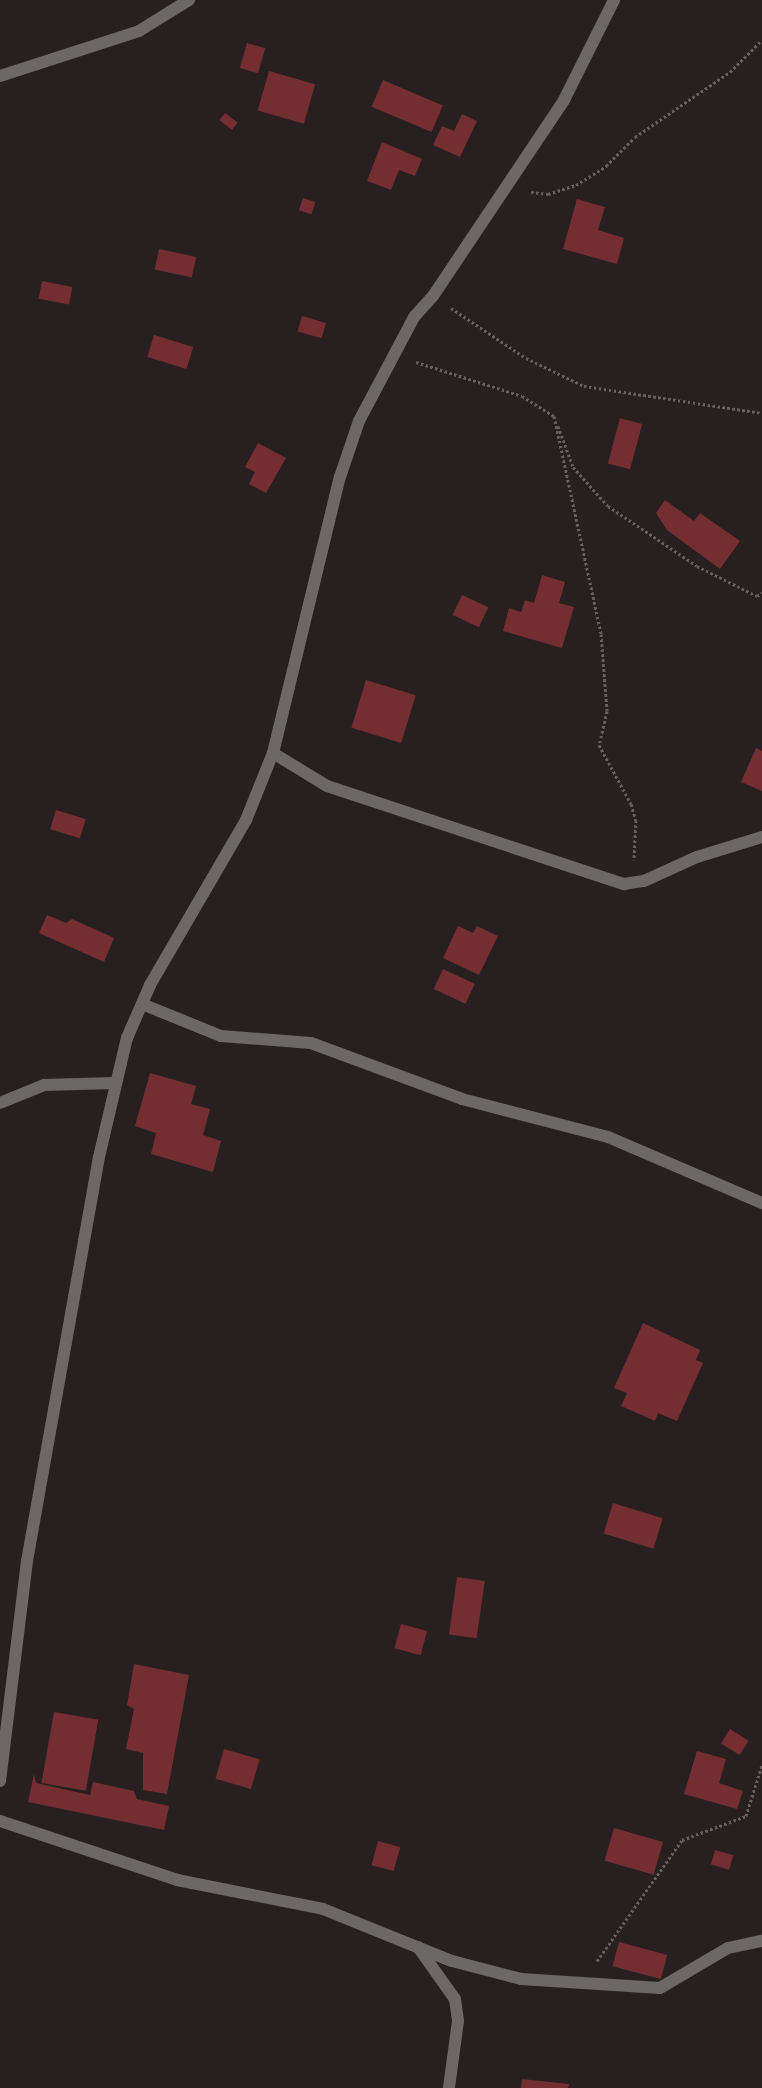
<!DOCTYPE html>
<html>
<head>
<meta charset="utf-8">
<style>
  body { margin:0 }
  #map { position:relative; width:762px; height:2088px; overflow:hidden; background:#282020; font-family:Lato,sans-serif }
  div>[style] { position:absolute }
  .building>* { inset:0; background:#742d31; transform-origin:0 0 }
  .path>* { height:3px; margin-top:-1.5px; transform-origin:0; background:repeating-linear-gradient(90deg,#665f5f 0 2.5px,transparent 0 5px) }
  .street>* { height:12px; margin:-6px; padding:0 6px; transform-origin:6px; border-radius:6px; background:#6c6867 }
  span { translate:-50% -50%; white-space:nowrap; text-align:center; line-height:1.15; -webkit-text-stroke:4px #0e0b0b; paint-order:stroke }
</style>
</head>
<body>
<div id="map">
  <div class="building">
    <div style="left:247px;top:43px;width:19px;height:26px;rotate:16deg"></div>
    <div style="left:269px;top:71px;width:48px;height:41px;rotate:16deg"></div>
    <div style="left:383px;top:80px;width:65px;height:29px;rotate:23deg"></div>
    <div style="left:225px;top:113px;width:16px;height:9px;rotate:38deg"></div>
    <div style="clip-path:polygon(462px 114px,477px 121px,460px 157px,433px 145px,442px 126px,454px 131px)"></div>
    <div style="clip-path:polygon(382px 142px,422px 159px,415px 176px,399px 170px,391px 190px,367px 181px)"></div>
    <div style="left:303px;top:198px;width:13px;height:13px;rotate:18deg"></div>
    <div style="clip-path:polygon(577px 199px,605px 207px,598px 230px,624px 238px,617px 264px,563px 249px)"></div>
    <div style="left:159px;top:249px;width:38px;height:21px;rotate:12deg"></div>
    <div style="left:42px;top:281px;width:31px;height:18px;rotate:11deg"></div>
    <div style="left:302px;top:316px;width:25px;height:16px;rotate:16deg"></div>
    <div style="left:154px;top:335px;width:41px;height:23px;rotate:17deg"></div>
    <div style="left:620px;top:418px;width:23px;height:47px;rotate:15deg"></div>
    <div style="clip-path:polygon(258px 443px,286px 458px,266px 493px,249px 484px,255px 472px,245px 467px)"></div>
    <div style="clip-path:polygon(665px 500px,694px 521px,700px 513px,740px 541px,720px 569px,667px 530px,656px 513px)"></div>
    <div style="clip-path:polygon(542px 575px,565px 582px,559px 603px,574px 607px,562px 648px,503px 631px,509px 608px,521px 612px,525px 600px,534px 603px)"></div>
    <div style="left:462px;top:595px;width:29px;height:22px;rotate:25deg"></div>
    <div style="left:366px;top:680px;width:52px;height:50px;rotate:17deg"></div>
    <div style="clip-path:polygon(756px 748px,762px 751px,762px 791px,741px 782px)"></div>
    <div style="left:56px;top:810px;width:31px;height:20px;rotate:17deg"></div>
    <div style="clip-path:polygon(47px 915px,66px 923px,72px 919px,114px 938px,104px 962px,39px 933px)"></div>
    <div style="clip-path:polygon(458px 926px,473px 933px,477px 926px,498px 936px,479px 975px,443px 958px)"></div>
    <div style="left:443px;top:969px;width:35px;height:22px;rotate:25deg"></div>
    <div style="clip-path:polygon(150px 1073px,196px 1086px,191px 1104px,210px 1109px,203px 1135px,221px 1141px,213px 1172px,151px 1154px,156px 1133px,135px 1126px)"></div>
    <div style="clip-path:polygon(643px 1323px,700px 1350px,696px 1360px,703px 1363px,677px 1421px,658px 1413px,655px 1421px,621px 1406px,627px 1393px,614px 1388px)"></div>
    <div style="left:613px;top:1503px;width:52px;height:32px;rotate:17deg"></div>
    <div style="left:457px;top:1577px;width:28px;height:58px;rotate:8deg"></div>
    <div style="left:401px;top:1624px;width:27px;height:25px;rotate:15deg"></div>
    <div style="clip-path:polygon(134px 1664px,189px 1675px,167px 1794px,143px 1790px,143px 1753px,126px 1749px,134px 1709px,127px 1705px)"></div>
    <div style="left:54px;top:1712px;width:45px;height:72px;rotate:10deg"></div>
    <div style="left:730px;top:1729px;width:22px;height:17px;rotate:32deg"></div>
    <div style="left:224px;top:1749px;width:37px;height:31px;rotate:16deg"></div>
    <div style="clip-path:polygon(697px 1751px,726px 1759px,719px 1783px,743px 1791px,737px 1809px,684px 1794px)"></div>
    <div style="clip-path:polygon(34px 1774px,36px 1783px,90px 1795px,93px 1782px,134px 1791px,137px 1799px,169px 1806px,164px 1830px,28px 1802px)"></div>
    <div style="left:614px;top:1828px;width:51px;height:34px;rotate:16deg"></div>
    <div style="left:378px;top:1841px;width:23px;height:25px;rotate:15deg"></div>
    <div style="left:715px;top:1850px;width:19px;height:15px;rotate:16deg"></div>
    <div style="left:619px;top:1942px;width:50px;height:25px;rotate:15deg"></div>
    <div style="clip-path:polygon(522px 2079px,569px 2084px,568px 2088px,521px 2088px)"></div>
  </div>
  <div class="path">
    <div style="left:531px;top:192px;width:17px;rotate:7deg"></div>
    <div style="left:548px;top:194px;width:29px;rotate:-18deg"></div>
    <div style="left:576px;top:185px;width:36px;rotate:-32deg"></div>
    <div style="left:606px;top:166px;width:41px;rotate:-45deg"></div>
    <div style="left:635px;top:137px;width:115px;rotate:-34.4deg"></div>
    <div style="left:730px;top:72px;width:45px;rotate:-45deg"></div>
    <div style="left:451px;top:308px;width:90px;rotate:33.7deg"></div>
    <div style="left:526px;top:358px;width:64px;rotate:25.8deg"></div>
    <div style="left:584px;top:386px;width:180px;rotate:8.6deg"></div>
    <div style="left:416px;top:362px;width:111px;rotate:17.8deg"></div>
    <div style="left:522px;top:396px;width:39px;rotate:32deg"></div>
    <div style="left:554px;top:416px;width:223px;rotate:77.8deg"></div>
    <div style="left:601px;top:634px;width:77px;rotate:85.5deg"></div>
    <div style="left:607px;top:711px;width:35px;rotate:103deg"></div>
    <div style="left:599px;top:745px;width:67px;rotate:61.5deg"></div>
    <div style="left:631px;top:804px;width:17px;rotate:73deg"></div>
    <div style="left:636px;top:820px;width:40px;rotate:92.9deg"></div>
    <div style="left:558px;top:426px;width:44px;rotate:69.9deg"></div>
    <div style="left:573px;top:467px;width:52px;rotate:48.1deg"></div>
    <div style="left:608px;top:506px;width:107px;rotate:34deg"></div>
    <div style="left:697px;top:566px;width:67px;rotate:26.6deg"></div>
    <div style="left:757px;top:596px;width:6px;rotate:-31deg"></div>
    <div style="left:597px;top:1961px;width:148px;rotate:-54.9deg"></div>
    <div style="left:682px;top:1840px;width:68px;rotate:-20.6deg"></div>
    <div style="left:746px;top:1816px;width:53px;rotate:-72.6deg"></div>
  </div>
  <div class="street">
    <div style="left:0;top:76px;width:146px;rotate:-17.9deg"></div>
    <div style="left:139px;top:31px;width:59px;rotate:-31.8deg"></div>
    <div style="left:273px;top:753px;width:63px;rotate:31.4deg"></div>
    <div style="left:327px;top:786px;width:313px;rotate:18.3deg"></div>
    <div style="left:624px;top:884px;width:20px;rotate:-9deg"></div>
    <div style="left:644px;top:881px;width:58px;rotate:-24.4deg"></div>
    <div style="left:697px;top:857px;width:68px;rotate:-17.1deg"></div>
    <div style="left:142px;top:1004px;width:85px;rotate:22.1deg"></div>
    <div style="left:221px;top:1036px;width:90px;rotate:4.4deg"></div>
    <div style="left:311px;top:1043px;width:161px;rotate:20.3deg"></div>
    <div style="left:462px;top:1099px;width:151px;rotate:14.6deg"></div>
    <div style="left:608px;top:1137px;width:168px;rotate:23.2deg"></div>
    <div style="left:0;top:1103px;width:48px;rotate:-22.2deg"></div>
    <div style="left:44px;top:1085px;width:70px;rotate:-1.6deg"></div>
    <div style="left:0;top:1781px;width:222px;rotate:-83deg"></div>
    <div style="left:27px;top:1561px;width:410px;rotate:-79.9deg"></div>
    <div style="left:99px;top:1157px;width:122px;rotate:-76.8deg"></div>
    <div style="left:127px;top:1038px;width:58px;rotate:-66.5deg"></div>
    <div style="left:150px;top:985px;width:191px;rotate:-59.8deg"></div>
    <div style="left:246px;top:820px;width:72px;rotate:-68.1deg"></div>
    <div style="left:273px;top:753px;width:284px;rotate:-76.4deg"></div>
    <div style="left:340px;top:477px;width:59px;rotate:-71.3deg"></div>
    <div style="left:359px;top:421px;width:118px;rotate:-62.1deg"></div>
    <div style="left:414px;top:317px;width:28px;rotate:-48deg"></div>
    <div style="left:433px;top:296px;width:236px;rotate:-56.2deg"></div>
    <div style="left:564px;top:100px;width:112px;rotate:-63.4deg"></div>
    <div style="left:0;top:1821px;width:187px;rotate:18.4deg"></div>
    <div style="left:177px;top:1880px;width:149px;rotate:11.2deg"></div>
    <div style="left:323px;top:1909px;width:139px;rotate:22deg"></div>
    <div style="left:452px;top:1961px;width:71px;rotate:14.6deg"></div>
    <div style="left:521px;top:1979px;width:139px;rotate:3.7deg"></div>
    <div style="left:660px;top:1988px;width:79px;rotate:-30.5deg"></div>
    <div style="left:728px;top:1948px;width:35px;rotate:-12deg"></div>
    <div style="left:418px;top:1947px;width:64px;rotate:54.6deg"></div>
    <div style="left:455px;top:1999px;width:22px;rotate:82deg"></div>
    <div style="left:458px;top:2021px;width:68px;rotate:97.7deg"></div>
  </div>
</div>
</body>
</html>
